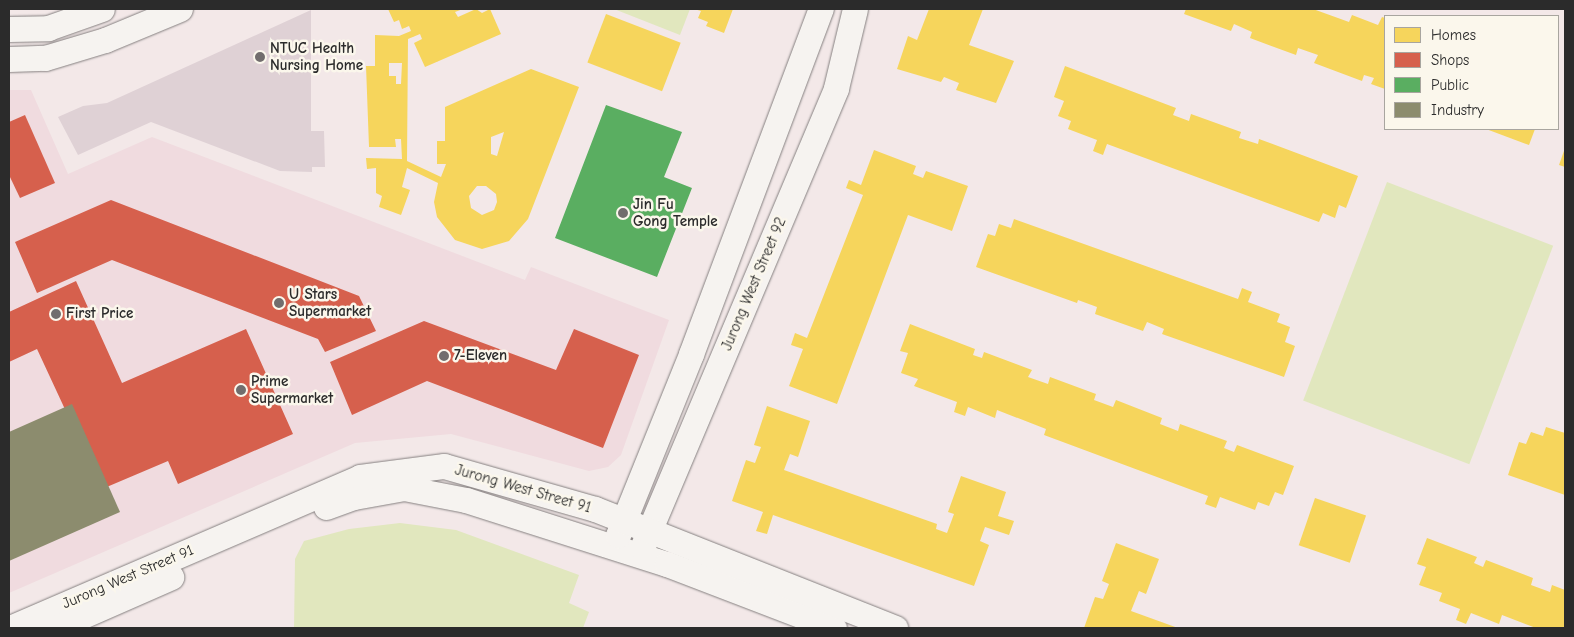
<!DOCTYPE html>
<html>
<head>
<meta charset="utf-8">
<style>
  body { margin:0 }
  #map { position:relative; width:1574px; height:637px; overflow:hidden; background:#f3e8e8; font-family:"Comic Neue",sans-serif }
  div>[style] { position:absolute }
  .built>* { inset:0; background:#f0dbdf }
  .green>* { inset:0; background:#e1e7be; transform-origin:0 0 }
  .homes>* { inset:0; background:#f6d55c; transform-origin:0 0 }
  .shops>* { inset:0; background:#d6604d }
  .public>* { inset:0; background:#5aae61 }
  .industry>* { inset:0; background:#8c8c6e }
  .building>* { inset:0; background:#dfd1d5 }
  .roads { filter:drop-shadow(0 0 1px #858080) drop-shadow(0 0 1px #858080) }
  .street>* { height:25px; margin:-12.5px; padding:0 12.5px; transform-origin:12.5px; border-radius:12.5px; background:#f6f3f0 }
  .dots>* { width:14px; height:14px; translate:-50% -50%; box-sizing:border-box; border:2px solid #fbf7ec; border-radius:50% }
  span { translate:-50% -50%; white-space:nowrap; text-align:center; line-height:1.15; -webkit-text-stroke:5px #fbf7ec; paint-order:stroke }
  .poi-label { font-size:15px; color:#2b2b2b; font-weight:700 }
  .left { translate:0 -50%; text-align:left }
  .street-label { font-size:15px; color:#2b2b2b }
  .frame { position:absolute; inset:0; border:10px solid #2b2b2b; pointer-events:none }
  .legend { position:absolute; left:1384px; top:15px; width:175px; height:115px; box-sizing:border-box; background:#fbf7ec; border:1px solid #a8a59f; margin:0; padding:6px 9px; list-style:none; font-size:15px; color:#2b2b2b }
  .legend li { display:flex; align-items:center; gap:10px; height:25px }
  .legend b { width:25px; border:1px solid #a8a59f }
</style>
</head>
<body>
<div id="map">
  <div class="built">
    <div style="clip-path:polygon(9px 90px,31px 90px,68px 174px,152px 137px,525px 280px,531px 267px,669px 320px,621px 455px,608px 467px,589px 471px,451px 434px,355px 443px,9px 593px)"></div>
  </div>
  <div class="green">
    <div style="clip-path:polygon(614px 9px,690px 9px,680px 35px)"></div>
    <div style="left:1387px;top:182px;width:178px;height:234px;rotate:21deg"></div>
    <div style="clip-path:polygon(400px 523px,456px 530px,579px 575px,569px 603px,589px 612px,583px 628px,294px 628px,295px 559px,304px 541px,349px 529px)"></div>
  </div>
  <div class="homes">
    <div style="clip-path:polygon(evenodd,388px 9px,463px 9px,455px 12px,458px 17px,476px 9px,482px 13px,490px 9px,501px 34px,425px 67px,414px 43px,422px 39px,420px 34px,408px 39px,407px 161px,441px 177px,446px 164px,437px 164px,437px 141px,445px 141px,445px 107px,531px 69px,579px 87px,528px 219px,509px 241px,482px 249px,455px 240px,437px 217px,434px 202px,438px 183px,407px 168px,402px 187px,410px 190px,401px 215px,379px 207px,382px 196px,376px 193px,376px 168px,367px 169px,366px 158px,402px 159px,401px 139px,395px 139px,396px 147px,369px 147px,366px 66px,375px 66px,375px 35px,399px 36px,411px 31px,409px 26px,402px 29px,399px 20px,394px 22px,388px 9px,389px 63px,402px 63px,401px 84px,396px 84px,396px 76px,389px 76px,389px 63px,388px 9px,504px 132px,497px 156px,491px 154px,491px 137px,504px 132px,388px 9px,486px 186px,496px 194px,497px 202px,494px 210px,482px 215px,471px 208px,469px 196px,477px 186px,486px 186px)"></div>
    <div style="clip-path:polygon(694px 9px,733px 9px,724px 33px,706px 26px,708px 22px,698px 18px,701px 11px)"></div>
    <div style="clip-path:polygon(929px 9px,983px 9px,969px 45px,1014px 61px,996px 103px,956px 90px,959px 83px,944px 77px,941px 82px,897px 69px,908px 36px,917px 40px)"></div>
    <div style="clip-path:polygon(1186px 9px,1313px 9px,1349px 22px,1352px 15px,1378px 25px,1382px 17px,1385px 18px,1385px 89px,1371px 84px,1374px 78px,1364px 75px,1362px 81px,1314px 63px,1318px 55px,1298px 48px,1296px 55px,1250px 38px,1252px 32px,1234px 24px,1231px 31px,1184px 14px)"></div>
    <div style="left:606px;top:14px;width:80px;height:52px;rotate:21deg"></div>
    <div style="clip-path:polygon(1065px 66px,1176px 108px,1173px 115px,1189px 121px,1191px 114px,1241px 132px,1239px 138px,1258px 144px,1259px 139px,1358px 176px,1346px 208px,1339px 205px,1335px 218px,1323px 213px,1319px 222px,1107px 144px,1103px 155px,1093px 151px,1097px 140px,1068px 129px,1071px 121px,1058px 116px,1064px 101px,1054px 97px)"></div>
    <div style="clip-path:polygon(1486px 129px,1535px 129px,1529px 145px)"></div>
    <div style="clip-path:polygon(1565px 148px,1565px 167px,1559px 165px)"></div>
    <div style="clip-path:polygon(874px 150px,916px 166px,913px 174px,923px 178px,926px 171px,968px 186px,952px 231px,908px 215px,837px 404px,789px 386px,803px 349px,791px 345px,795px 333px,807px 338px,863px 195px,846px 188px,849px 180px,861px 185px)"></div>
    <div style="clip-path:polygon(1014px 219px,1238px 299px,1242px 288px,1252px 292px,1248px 302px,1280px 314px,1277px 322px,1290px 327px,1285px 342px,1295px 346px,1284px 377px,1162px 334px,1164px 329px,1147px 322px,1143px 331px,1095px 314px,1097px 307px,1078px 300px,1077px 303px,976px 267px,988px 234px,995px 236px,999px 224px,1011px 228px)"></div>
    <div style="clip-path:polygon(910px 324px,975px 349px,973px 355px,982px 358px,984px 352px,1032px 370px,1028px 377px,1048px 384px,1050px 377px,1096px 394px,1094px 400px,1113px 407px,1116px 400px,1162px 418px,1160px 424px,1178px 431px,1180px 424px,1227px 441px,1224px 448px,1234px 452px,1237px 445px,1294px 466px,1283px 495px,1275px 492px,1269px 506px,1258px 502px,1255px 510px,1220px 497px,1216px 508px,1205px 504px,1208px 496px,1044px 435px,1046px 429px,997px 410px,995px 418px,968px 407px,965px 416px,954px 412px,957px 402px,914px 386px,918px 379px,901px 373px,908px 353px,900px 351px)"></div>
    <div style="clip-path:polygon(767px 406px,810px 421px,798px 457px,790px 454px,784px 470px,937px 524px,936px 529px,947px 533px,954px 514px,948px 512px,961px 476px,1006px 492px,998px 516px,1014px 521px,1009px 535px,985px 527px,980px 541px,989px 545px,974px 586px,773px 515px,767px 534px,756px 531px,763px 512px,732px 501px,746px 460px,755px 463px,761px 447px,754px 445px)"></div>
    <div style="clip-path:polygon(1546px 427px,1565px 433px,1565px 495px,1508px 475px,1519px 442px,1526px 444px,1531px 432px,1543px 436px)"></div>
    <div style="left:1315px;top:498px;width:54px;height:50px;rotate:19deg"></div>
    <div style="clip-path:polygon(1427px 538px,1477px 557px,1474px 563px,1483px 567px,1486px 560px,1533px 578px,1531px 585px,1550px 592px,1552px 585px,1565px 590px,1565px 628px,1536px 628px,1502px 615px,1499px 624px,1471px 613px,1466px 624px,1456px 620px,1460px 609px,1439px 601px,1442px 593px,1419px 585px,1426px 567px,1417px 564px)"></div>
    <div style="clip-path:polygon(1116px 543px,1159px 559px,1146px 594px,1139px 591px,1131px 611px,1178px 628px,1084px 628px,1095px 597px,1103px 599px,1109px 584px,1102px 581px)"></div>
  </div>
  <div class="shops">
    <div style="clip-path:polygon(25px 115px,55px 183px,20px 198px,9px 175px,9px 122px)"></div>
    <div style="clip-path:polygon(111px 200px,359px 296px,376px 331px,325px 352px,318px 339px,112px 260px,37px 293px,15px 242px)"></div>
    <div style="clip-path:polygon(76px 281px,122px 383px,246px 329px,293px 434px,178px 484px,168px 461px,102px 489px,37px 349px,9px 362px,9px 312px)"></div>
    <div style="clip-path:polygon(424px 321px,556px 370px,574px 329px,639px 355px,603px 448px,427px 381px,352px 415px,330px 362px)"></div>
  </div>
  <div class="public">
    <div style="clip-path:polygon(606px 105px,682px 132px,664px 177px,692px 188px,657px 277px,555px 238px)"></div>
  </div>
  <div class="industry">
    <div style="clip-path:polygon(72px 404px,120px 512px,9px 561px,9px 432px)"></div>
  </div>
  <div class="building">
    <div style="clip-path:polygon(311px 10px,311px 131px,324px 131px,325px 167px,312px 167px,312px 172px,280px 171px,151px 122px,78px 155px,58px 117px,83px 106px,107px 103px)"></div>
  </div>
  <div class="roads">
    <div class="street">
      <div style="left:9px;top:29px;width:39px;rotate:-1deg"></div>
      <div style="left:48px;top:28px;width:57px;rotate:-19.4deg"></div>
      <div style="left:9px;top:59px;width:36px;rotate:-2deg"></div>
      <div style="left:45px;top:58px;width:63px;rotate:-16.7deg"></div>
      <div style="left:105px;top:40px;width:81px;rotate:-22.5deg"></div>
      <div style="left:326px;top:507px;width:30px;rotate:-20deg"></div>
      <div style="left:354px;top:497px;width:51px;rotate:-10.2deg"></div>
      <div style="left:404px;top:488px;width:63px;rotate:11deg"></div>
      <div style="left:466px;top:500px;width:211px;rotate:17.7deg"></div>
      <div style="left:667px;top:564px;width:179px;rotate:21deg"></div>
      <div style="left:618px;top:535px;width:195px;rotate:-68deg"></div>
      <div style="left:691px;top:354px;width:369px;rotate:-69.4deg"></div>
      <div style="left:642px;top:548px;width:499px;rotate:-67.1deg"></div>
      <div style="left:836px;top:88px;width:81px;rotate:-76.5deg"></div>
      <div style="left:10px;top:628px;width:381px;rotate:-23.3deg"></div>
      <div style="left:360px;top:477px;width:85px;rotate:-7.5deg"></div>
      <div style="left:444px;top:466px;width:157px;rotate:15.9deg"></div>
      <div style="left:595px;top:509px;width:323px;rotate:21.6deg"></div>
      <div style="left:55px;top:628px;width:127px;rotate:-23.7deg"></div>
    </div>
  </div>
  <div class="dots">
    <div style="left:260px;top:57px;background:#716d6d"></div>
    <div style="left:623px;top:213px;background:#716d6d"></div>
    <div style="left:279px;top:303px;background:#716d6d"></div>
    <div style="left:56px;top:314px;background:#716d6d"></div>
    <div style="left:444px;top:356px;background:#716d6d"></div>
    <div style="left:241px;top:390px;background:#716d6d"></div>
  </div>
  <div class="poi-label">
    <span class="left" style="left:270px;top:57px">NTUC Health<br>Nursing Home</span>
    <span class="left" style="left:633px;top:213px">Jin Fu<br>Gong Temple</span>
    <span class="left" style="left:289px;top:303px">U Stars<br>Supermarket</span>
    <span class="left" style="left:66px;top:314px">First Price</span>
    <span class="left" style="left:454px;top:356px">7-Eleven</span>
    <span class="left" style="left:251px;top:390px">Prime<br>Supermarket</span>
  </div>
  <div class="street-label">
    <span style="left:754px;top:284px;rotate:-67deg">Jurong West Street 92</span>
    <span style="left:523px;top:489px;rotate:16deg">Jurong West Street 91</span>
    <span style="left:128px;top:577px;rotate:-23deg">Jurong West Street 91</span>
  </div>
  <div class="frame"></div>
  <ul class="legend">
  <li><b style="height:14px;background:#f6d55c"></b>Homes</li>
  <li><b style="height:14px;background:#d6604d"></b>Shops</li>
  <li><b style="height:14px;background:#5aae61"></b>Public</li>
  <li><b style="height:14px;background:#8c8c6e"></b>Industry</li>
  </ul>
</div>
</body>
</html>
